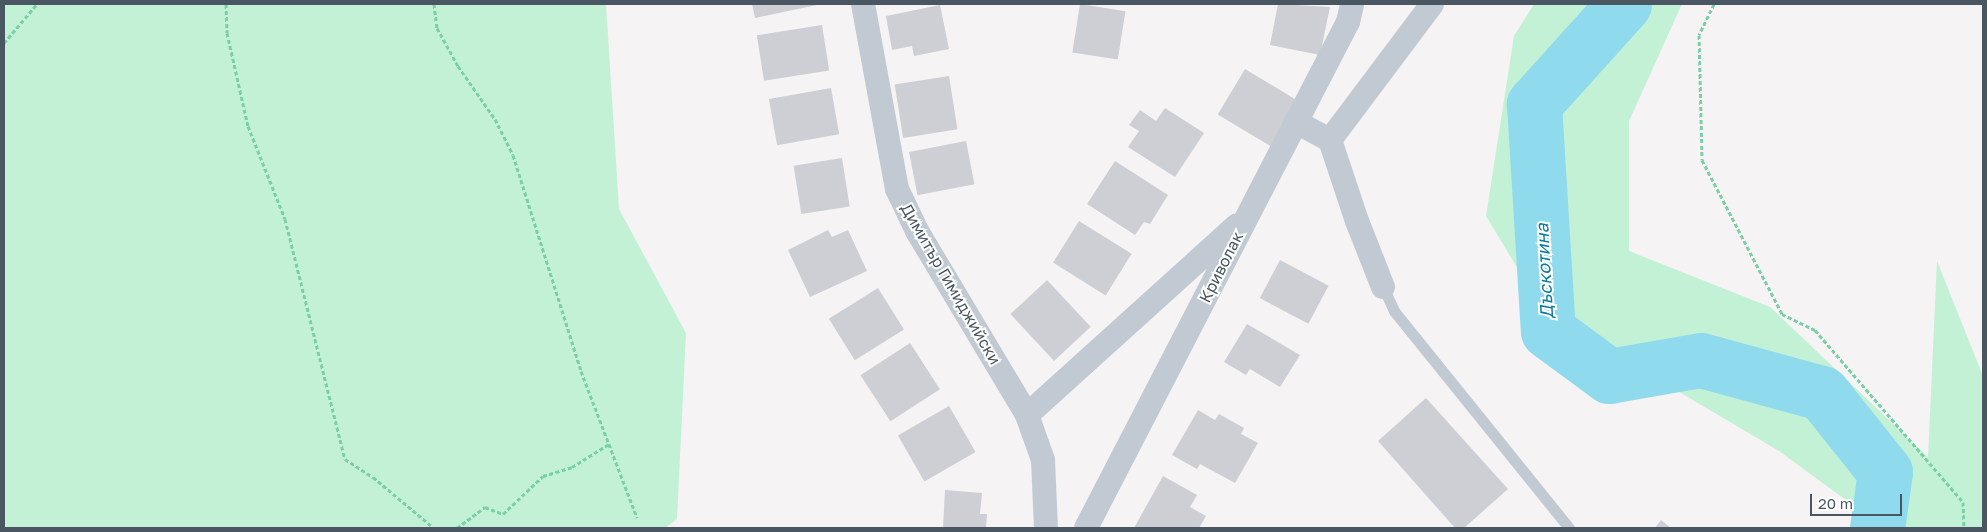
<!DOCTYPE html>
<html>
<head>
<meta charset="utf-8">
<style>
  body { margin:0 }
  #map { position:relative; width:1987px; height:532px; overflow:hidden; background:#f5f3f3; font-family:"Golos Text",sans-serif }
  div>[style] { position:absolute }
  .green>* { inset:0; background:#c3f1d5 }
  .river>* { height:55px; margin:-27.5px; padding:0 27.5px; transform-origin:27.5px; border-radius:27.5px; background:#90daee }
  .building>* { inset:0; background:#cdcfd5; transform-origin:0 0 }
  .path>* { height:3px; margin-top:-1.5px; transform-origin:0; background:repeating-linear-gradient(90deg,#7ad0a6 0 4px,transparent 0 6.5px) }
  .service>* { height:11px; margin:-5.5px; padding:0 5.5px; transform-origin:5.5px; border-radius:5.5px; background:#c1cad2 }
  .minor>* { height:24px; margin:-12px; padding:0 12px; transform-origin:12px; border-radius:12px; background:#c1cad2 }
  span { translate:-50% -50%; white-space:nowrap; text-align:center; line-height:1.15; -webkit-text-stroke:4px #fff; paint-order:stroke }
  .street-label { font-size:16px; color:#4a5661 }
  .water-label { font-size:18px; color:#0c7c9b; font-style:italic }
  .frame { position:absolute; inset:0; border:5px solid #4a5661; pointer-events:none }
  .scale { position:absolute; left:1810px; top:494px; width:92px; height:22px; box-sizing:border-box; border:2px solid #4a5661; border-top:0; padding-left:6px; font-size:15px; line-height:18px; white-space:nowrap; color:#4a5661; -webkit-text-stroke:4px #fff; paint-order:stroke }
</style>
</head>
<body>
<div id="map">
  <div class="green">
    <div style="clip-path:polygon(4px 4px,606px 4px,619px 209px,686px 333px,677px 519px,665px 528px,4px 528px)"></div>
    <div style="clip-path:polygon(1534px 4px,1682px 4px,1629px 121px,1629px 251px,1770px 307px,1928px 457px,1937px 261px,1983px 376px,1983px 528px,1884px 528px,1779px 451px,1544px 312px,1486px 216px,1514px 36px)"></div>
  </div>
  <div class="river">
    <div style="left:1624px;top:4px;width:135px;rotate:132deg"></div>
    <div style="left:1534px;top:104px;width:227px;rotate:86.5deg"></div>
    <div style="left:1548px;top:331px;width:76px;rotate:36.4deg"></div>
    <div style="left:1609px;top:376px;width:93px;rotate:-9.9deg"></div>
    <div style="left:1701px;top:360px;width:125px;rotate:15.3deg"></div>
    <div style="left:1822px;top:393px;width:101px;rotate:51.4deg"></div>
    <div style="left:1885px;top:472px;width:57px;rotate:98.1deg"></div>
  </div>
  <div class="building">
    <div style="clip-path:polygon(752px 4px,817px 4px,817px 5px,755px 18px)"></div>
    <div style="left:1080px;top:4px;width:46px;height:49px;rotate:9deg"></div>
    <div style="clip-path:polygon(1278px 4px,1330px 7px,1320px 55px,1270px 45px)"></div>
    <div style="clip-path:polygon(940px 5px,949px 49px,914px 56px,912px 46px,892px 50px,886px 16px)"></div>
    <div style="left:822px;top:25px;width:46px;height:66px;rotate:81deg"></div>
    <div style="left:1245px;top:69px;width:65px;height:53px;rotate:31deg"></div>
    <div style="left:949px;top:76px;width:54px;height:55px;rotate:81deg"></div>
    <div style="left:831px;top:88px;width:47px;height:63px;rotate:80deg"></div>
    <div style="clip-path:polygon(1165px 108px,1204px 133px,1175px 177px,1128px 147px,1139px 131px,1129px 125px,1140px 110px,1156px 121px)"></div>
    <div style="left:966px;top:141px;width:44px;height:58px;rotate:79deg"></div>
    <div style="left:842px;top:158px;width:49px;height:49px;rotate:81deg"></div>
    <div style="clip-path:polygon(1115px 161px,1168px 195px,1150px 224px,1144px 222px,1135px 235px,1087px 204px)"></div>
    <div style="left:1079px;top:221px;width:62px;height:49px;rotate:32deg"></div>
    <div style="clip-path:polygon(828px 230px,832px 237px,848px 230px,867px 271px,810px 297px,788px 250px)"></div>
    <div style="left:1280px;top:260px;width:55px;height:43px;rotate:28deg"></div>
    <div style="left:1047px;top:280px;width:64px;height:50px;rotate:47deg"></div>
    <div style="left:878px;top:288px;width:49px;height:58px;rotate:58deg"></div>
    <div style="clip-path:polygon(1247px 324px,1300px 355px,1280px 387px,1250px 369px,1246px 375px,1224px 362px)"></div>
    <div style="left:910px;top:343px;width:55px;height:59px;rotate:57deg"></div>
    <div style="clip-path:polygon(1426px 398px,1508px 489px,1464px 528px,1455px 528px,1378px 441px)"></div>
    <div style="left:949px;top:406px;width:53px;height:59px;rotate:60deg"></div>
    <div style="clip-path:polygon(1198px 410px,1215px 420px,1219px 414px,1244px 428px,1241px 434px,1258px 443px,1235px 483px,1200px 464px,1197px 469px,1172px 455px)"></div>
    <div style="clip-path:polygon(1163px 476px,1197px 495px,1190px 507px,1206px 516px,1199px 528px,1134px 528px)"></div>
    <div style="clip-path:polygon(945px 490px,982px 493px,980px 514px,987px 514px,986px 528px,943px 528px)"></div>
    <div style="clip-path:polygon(1661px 520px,1671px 528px,1655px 528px)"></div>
  </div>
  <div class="path">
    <div style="left:226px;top:4px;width:29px;rotate:88deg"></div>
    <div style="left:227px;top:33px;width:95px;rotate:77.3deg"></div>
    <div style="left:248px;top:126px;width:100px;rotate:68.3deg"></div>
    <div style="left:285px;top:219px;width:247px;rotate:76deg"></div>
    <div style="left:345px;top:459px;width:33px;rotate:33deg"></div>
    <div style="left:373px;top:477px;width:80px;rotate:39.9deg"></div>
    <div style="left:434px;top:4px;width:24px;rotate:83deg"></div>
    <div style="left:437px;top:28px;width:43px;rotate:61.1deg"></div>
    <div style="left:458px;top:66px;width:65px;rotate:55.1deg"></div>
    <div style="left:495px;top:119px;width:40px;rotate:63.4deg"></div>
    <div style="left:513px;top:155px;width:226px;rotate:72.5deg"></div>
    <div style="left:581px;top:371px;width:157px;rotate:69.1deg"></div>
    <div style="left:1714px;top:4px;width:34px;rotate:116deg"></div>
    <div style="left:1699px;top:35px;width:125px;rotate:88.6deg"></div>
    <div style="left:1702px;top:160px;width:174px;rotate:62.5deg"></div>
    <div style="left:1782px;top:314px;width:37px;rotate:26deg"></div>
    <div style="left:1815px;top:330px;width:227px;rotate:49.3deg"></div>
    <div style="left:1963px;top:502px;width:26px;rotate:88deg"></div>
    <div style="left:4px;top:43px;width:51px;rotate:-49.8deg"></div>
    <div style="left:457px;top:528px;width:35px;rotate:-37deg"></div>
    <div style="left:485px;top:507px;width:19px;rotate:21deg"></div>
    <div style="left:503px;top:514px;width:55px;rotate:-43.5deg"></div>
    <div style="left:543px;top:476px;width:30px;rotate:-17deg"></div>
    <div style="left:572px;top:467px;width:44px;rotate:-31.9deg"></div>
  </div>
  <div class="service">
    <div style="left:1383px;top:287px;width:26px;rotate:65deg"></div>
    <div style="left:1394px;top:311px;width:279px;rotate:51.1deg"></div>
  </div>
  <div class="minor">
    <div style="left:863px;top:4px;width:188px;rotate:79.6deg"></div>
    <div style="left:897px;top:189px;width:47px;rotate:64.5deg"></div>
    <div style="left:917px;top:231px;width:214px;rotate:59.1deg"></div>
    <div style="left:1027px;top:415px;width:48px;rotate:70.4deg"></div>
    <div style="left:1043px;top:460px;width:68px;rotate:87.5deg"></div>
    <div style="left:1296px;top:122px;width:38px;rotate:28deg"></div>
    <div style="left:1330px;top:140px;width:85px;rotate:71.6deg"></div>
    <div style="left:1357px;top:221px;width:71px;rotate:68.5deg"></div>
    <div style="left:1330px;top:140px;width:170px;rotate:-53.1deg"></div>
    <div style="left:1027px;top:415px;width:283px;rotate:-42.1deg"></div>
    <div style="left:1086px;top:528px;width:570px;rotate:-62.63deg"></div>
    <div style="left:1348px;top:22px;width:18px;rotate:-77deg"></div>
  </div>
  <div class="street-label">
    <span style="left:1221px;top:267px;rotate:-63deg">Криволак</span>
    <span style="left:951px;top:284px;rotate:60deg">Димитър Гимиджийски</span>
  </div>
  <div class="water-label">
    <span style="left:1544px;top:271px;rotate:-93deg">Дъскотина</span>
  </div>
  <div class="frame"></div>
  <div class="scale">20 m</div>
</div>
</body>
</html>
